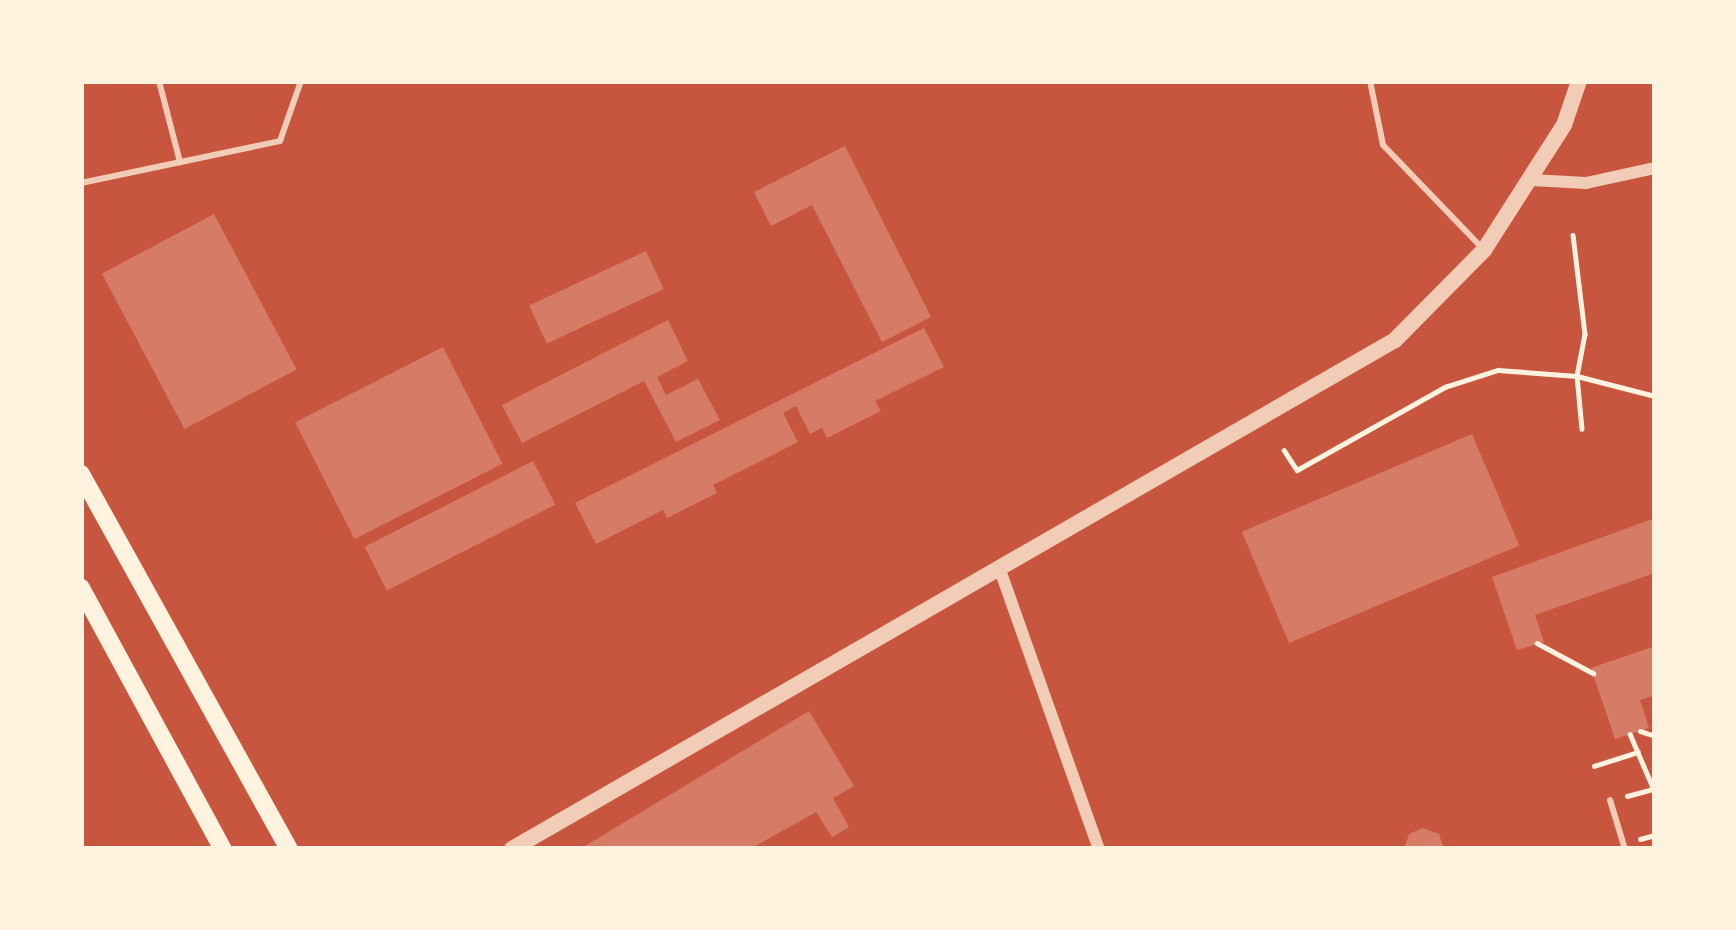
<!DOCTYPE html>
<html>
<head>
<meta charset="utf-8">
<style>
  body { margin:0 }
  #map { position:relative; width:1736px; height:930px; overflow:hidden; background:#c8553d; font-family:"IBM Plex Sans",sans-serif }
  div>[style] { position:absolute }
  .building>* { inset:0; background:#d67c66; transform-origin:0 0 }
  .path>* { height:4.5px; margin:-2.25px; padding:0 2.25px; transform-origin:2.25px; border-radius:2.25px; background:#fff3e0 }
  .service>* { height:6px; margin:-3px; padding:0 3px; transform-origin:3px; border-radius:3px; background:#f1ccb7 }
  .minor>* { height:12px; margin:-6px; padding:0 6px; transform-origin:6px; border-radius:6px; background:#f1ccb7 }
  .tertiary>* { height:16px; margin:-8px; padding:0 8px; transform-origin:8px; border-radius:8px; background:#f1ccb7 }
  .secondary>* { height:18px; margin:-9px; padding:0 9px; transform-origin:9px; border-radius:9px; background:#fff3e0 }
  span { translate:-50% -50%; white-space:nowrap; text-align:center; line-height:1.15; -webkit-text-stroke:9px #fff3e0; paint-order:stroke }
  .frame { position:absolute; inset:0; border:84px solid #fff3e0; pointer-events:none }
</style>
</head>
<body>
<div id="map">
  <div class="building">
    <div style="clip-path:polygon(845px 146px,931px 317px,882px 342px,812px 205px,771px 226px,754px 192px)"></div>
    <div style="left:214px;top:214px;width:176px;height:127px;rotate:62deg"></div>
    <div style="left:646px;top:251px;width:42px;height:129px;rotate:65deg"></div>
    <div style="clip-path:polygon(668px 320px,688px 361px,657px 377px,666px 395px,698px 379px,720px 420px,676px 442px,644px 381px,522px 443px,502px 405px)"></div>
    <div style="clip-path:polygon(924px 328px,944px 367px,875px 401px,881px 411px,827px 438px,822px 428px,810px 434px,796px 406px,783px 413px,798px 442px,713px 485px,717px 493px,667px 518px,663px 510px,596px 544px,575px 503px)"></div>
    <div style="left:443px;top:347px;width:131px;height:166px;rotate:63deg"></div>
    <div style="left:1472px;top:434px;width:121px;height:250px;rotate:67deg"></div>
    <div style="left:533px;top:461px;width:49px;height:189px;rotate:63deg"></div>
    <div style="clip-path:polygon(1655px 518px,1655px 573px,1535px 615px,1544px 642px,1517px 650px,1492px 577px)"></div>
    <div style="clip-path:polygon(1655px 646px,1655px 695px,1640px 700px,1649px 728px,1615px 739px,1591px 668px)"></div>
    <div style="clip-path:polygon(809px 711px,854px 786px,833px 798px,849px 827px,832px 837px,816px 812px,750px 849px,580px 849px)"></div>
    <div style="clip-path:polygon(1423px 828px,1439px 834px,1444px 849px,1404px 849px,1409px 834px)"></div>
  </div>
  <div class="path">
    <div style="left:1573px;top:235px;width:100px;rotate:83.1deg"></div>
    <div style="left:1585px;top:334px;width:43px;rotate:100.8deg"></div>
    <div style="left:1577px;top:376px;width:53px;rotate:84.6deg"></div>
    <div style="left:1284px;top:450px;width:24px;rotate:57deg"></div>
    <div style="left:1297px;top:470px;width:170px;rotate:-29.3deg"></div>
    <div style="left:1445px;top:387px;width:56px;rotate:-17.8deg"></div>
    <div style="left:1498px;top:370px;width:79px;rotate:4.3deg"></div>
    <div style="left:1577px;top:376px;width:81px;rotate:14.4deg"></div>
    <div style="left:1537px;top:643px;width:64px;rotate:28.2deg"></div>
    <div style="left:1640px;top:731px;width:16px;rotate:18deg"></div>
    <div style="left:1630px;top:734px;width:63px;rotate:66.7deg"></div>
    <div style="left:1594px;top:766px;width:46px;rotate:-17.7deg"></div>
    <div style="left:1627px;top:796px;width:27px;rotate:-15deg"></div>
    <div style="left:1640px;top:839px;width:16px;rotate:-15deg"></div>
  </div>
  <div class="service">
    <div style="left:159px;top:81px;width:84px;rotate:75.5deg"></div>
    <div style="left:1370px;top:81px;width:65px;rotate:78.5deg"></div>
    <div style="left:1383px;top:145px;width:143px;rotate:46.1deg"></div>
    <div style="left:81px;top:183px;width:203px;rotate:-11.9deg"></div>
    <div style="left:280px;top:141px;width:64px;rotate:-70.7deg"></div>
    <div style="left:1610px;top:800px;width:51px;rotate:73deg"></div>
  </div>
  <div class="minor">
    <div style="left:1532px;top:180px;width:54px;rotate:3.2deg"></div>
    <div style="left:1586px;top:183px;width:71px;rotate:-12.3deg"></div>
    <div style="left:1000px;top:570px;width:296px;rotate:70.5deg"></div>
  </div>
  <div class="tertiary">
    <div style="left:512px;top:849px;width:1019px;rotate:-29.96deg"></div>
    <div style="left:1395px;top:340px;width:127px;rotate:-45.3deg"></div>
    <div style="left:1484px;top:250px;width:148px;rotate:-57.4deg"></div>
    <div style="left:1564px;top:125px;width:46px;rotate:-71.2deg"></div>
  </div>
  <div class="secondary">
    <div style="left:81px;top:474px;width:429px;rotate:61deg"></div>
    <div style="left:81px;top:588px;width:297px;rotate:61.5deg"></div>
  </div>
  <div class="frame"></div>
</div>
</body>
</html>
